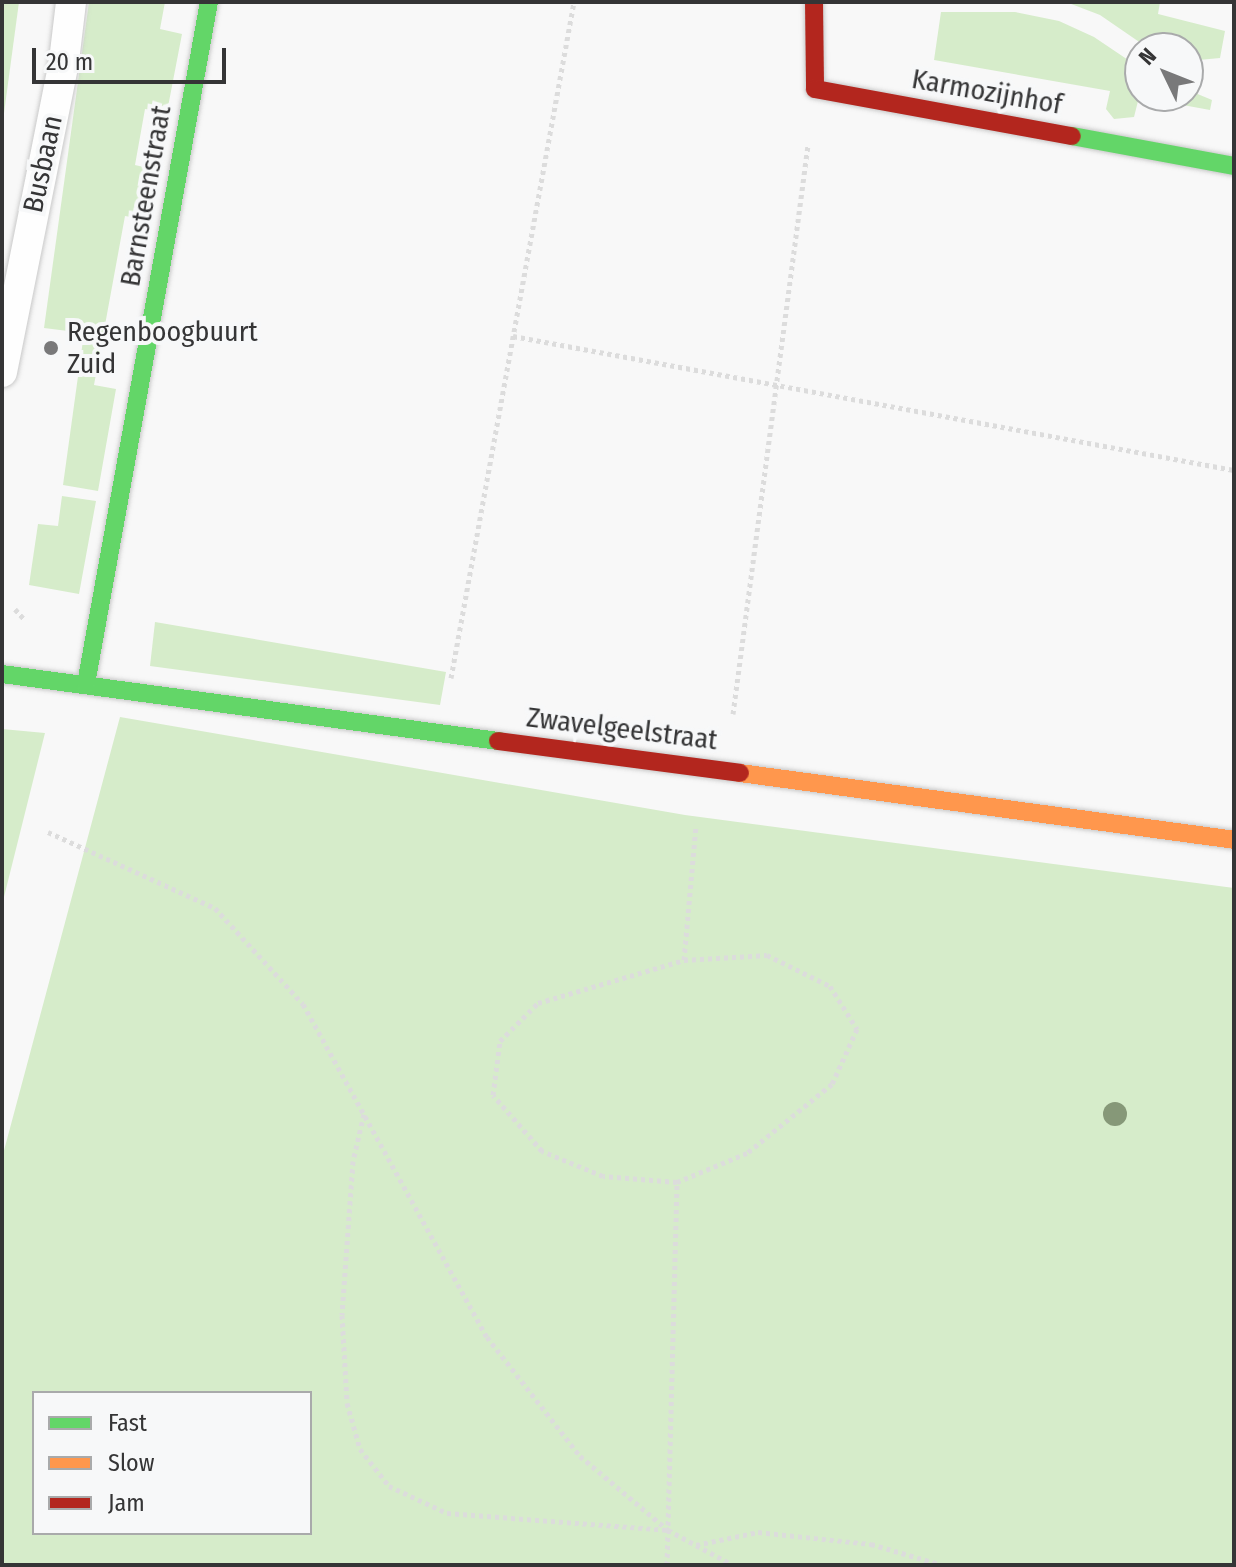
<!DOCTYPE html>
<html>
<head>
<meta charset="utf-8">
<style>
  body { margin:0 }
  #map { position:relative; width:1236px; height:1567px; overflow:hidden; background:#f8f8f8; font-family:"Fira Sans Condensed",sans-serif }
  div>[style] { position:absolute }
  .green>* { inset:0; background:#d6ecca }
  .path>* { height:5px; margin-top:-2.5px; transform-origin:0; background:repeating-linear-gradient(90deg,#dcdcdc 0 4px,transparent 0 8px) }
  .roads { filter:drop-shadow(0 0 2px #c9c9c9) drop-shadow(0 0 2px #c9c9c9) }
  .lane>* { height:30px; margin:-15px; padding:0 15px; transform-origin:15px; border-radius:15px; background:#fefefe }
  .fast>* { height:18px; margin:-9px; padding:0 9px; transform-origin:9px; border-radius:9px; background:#63d668 }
  .slow>* { height:18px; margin:-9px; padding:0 9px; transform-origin:9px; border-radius:9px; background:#ff974d }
  .jam>* { height:18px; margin:-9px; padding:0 9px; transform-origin:9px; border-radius:9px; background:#b3261e }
  .trees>* { width:24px; height:24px; margin:-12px; border-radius:50%; background:#869878 }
  .dots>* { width:22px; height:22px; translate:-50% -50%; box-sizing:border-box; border:4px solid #f7f8f9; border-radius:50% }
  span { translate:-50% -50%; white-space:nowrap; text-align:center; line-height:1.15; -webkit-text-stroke:8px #f7f8f9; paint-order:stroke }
  .street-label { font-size:28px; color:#353536 }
  .poi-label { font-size:28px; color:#353536 }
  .left { translate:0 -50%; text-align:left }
  .frame { position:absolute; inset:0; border:4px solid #353536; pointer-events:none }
  .legend { position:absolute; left:32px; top:1391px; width:280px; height:144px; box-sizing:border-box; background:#f7f8f9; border:2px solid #a9aaab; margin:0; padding:10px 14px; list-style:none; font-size:24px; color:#353536 }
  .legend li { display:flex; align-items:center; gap:16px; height:40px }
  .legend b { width:40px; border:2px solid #a9aaab }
  .north { position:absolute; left:1124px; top:32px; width:80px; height:80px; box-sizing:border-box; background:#f7f8f9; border:2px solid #a9aaab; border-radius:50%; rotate:313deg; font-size:22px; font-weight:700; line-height:32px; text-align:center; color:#353536 }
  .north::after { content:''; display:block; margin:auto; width:28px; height:36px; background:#79797a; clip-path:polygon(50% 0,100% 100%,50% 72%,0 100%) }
  .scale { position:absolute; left:32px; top:48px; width:194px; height:36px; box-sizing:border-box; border:4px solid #353536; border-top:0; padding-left:10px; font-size:24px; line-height:28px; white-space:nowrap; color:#353536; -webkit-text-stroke:6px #f7f8f9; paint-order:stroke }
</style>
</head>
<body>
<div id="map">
  <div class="green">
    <div style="clip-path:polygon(2px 2px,19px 2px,2px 128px)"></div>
    <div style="clip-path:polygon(89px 2px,165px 2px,160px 29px,182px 34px,167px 112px,145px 109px,135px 165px,156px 170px,148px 220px,125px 216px,94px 385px,116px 389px,98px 491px,63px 485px,84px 333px,44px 328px)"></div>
    <div style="clip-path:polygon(1066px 2px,1160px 2px,1158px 14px,1225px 31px,1220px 58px,1188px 61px,1188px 48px,1148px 48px,1100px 15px)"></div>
    <div style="clip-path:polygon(941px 12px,1015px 12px,1059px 21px,1094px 37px,1140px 68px,1140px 96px,1188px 96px,1188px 90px,1212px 100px,1210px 110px,1139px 97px,1134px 117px,1114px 119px,1106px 109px,1110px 91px,934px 60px)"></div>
    <div style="clip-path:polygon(62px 496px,96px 501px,79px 594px,29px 585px,38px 524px,58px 526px)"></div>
    <div style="clip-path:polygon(155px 622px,446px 672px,440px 705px,150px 666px)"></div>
    <div style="clip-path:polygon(evenodd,120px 717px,685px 815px,1234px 888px,1234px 1565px,2px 1565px,2px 1158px,120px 717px,34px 1393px,310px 1393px,310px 1533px,34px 1533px,34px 1393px)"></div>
    <div style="clip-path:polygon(2px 729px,45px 733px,2px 905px)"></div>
  </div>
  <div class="path">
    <div style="left:513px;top:336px;width:733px;rotate:10.53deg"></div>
    <div style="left:15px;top:609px;width:13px;rotate:48deg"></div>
    <div style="left:451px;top:678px;width:687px;rotate:-79.69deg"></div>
    <div style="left:733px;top:714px;width:574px;rotate:-82.49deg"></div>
    <div style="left:48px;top:832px;width:183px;rotate:24.5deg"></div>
    <div style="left:215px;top:908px;width:130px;rotate:47.5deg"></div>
    <div style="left:303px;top:1004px;width:380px;rotate:61.1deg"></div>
    <div style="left:487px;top:1337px;width:151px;rotate:52deg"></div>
    <div style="left:580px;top:1456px;width:115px;rotate:40.1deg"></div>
    <div style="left:668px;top:1530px;width:74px;rotate:28.3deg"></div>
    <div style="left:767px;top:955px;width:70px;rotate:26.2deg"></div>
    <div style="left:830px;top:986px;width:51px;rotate:57.9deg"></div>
    <div style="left:857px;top:1029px;width:60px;rotate:114.4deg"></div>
    <div style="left:832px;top:1084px;width:109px;rotate:140.9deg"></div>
    <div style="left:747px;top:1153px;width:76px;rotate:157.5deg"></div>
    <div style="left:677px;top:1182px;width:74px;rotate:-175.4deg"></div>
    <div style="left:603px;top:1176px;width:66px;rotate:-157.7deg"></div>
    <div style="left:542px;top:1151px;width:74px;rotate:-131.2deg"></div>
    <div style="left:493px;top:1095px;width:54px;rotate:-82.6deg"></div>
    <div style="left:500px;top:1041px;width:54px;rotate:-45deg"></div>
    <div style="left:538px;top:1003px;width:152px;rotate:-16.4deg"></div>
    <div style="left:684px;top:960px;width:83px;rotate:-3.4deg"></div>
    <div style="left:684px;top:960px;width:136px;rotate:-84.9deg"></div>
    <div style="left:364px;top:1114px;width:48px;rotate:103.2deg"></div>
    <div style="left:353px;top:1161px;width:154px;rotate:94.1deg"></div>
    <div style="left:342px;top:1315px;width:88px;rotate:86.7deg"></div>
    <div style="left:347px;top:1403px;width:48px;rotate:74.2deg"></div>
    <div style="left:360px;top:1449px;width:47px;rotate:51.9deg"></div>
    <div style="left:389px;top:1486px;width:64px;rotate:25deg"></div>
    <div style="left:447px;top:1513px;width:220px;rotate:4.4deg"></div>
    <div style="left:696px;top:1545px;width:63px;rotate:-11.8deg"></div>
    <div style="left:758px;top:1532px;width:114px;rotate:6.1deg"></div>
    <div style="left:871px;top:1544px;width:74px;rotate:16.5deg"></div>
    <div style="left:667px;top:1565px;width:383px;rotate:-88.5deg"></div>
  </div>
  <div class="roads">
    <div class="lane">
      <div style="left:2px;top:372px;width:317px;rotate:-78.7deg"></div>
      <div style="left:64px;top:61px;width:59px;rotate:-83.2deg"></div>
    </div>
    <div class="fast">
      <div style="left:1072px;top:136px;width:165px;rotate:10.5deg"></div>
      <div style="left:2px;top:674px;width:501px;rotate:7.69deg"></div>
      <div style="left:86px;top:684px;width:693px;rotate:-79.78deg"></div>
    </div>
    <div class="slow">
      <div style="left:740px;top:773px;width:499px;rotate:7.7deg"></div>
    </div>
    <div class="jam">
      <div style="left:814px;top:2px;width:87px;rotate:89.3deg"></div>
      <div style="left:815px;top:89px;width:261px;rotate:10.4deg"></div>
      <div style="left:498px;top:741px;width:244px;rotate:7.5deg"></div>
    </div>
  </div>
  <div class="trees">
    <div style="left:1115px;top:1114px"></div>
  </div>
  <div class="dots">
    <div style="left:51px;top:348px;background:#79797a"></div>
  </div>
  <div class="street-label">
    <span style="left:987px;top:92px;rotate:10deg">Karmozijnhof</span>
    <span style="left:43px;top:164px;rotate:-78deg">Busbaan</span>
    <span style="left:146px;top:196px;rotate:-80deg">Barnsteenstraat</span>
    <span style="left:622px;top:729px;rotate:7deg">Zwavelgeelstraat</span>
  </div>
  <div class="poi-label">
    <span class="left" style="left:67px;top:348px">Regenboogbuurt<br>Zuid</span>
  </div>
  <div class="frame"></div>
  <ul class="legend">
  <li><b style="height:10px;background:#63d668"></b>Fast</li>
  <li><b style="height:10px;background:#ff974d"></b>Slow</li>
  <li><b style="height:10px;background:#b3261e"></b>Jam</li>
  </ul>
  <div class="north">N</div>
  <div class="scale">20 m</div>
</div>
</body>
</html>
